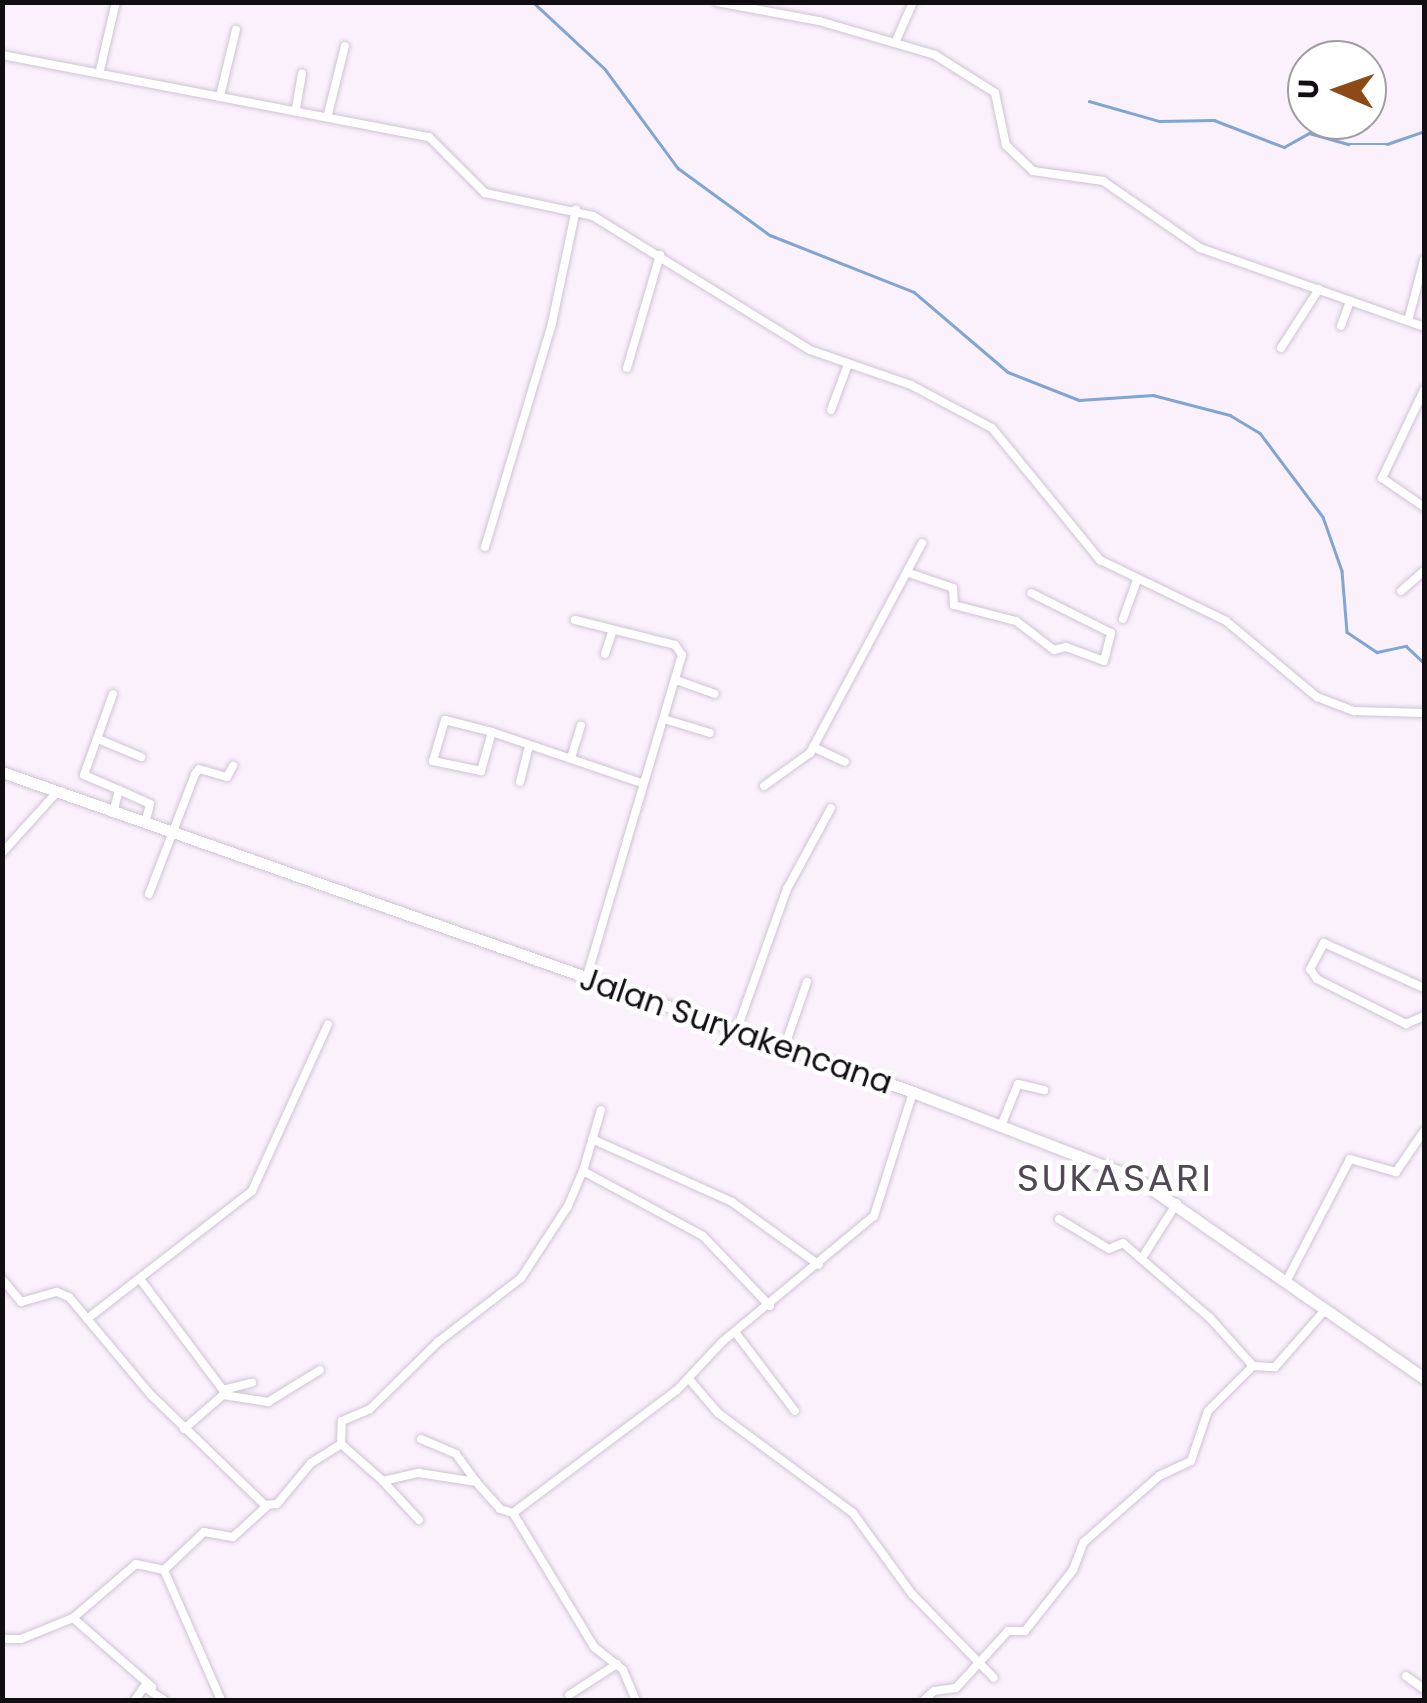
<!DOCTYPE html>
<html>
<head>
<meta charset="utf-8">
<style>
  body { margin:0 }
  #map { position:relative; width:1427px; height:1703px; overflow:hidden; background:#fbf1fd; font-family:Poppins,sans-serif }
  div>[style] { position:absolute }
  .stream>* { height:2.5px; margin:-1.25px; padding:0 1.25px; transform-origin:1.25px; border-radius:1.25px; background:#81a5d2 }
  .roads { filter:drop-shadow(0 0 2px #cfc3d2) drop-shadow(0 0 2px #cfc3d2) }
  .street>* { height:8px; margin:-4px; padding:0 4px; transform-origin:4px; border-radius:4px; background:#fff }
  .secondary>* { height:11px; margin:-5.5px; padding:0 5.5px; transform-origin:5.5px; border-radius:5.5px; background:#fff }
  span { translate:-50% -50%; white-space:nowrap; text-align:center; line-height:1.15; -webkit-text-stroke:9px #fff; paint-order:stroke }
  .street-label { font-size:32px; color:#110d13 }
  .quarter-label { font-size:38px; color:#524855; letter-spacing:2.5px }
  .frame { position:absolute; inset:0; border:5px solid #110d13; pointer-events:none }
  .north { position:absolute; left:1287px; top:40px; width:100px; height:100px; box-sizing:border-box; background:#fff; border:2px solid #a09ea1; border-radius:50%; rotate:272deg; font-size:28px; font-weight:700; line-height:40px; text-align:center; color:#110d13 }
  .north::after { content:''; display:block; margin:auto; width:35px; height:45px; background:#8c4a17; clip-path:polygon(50% 0,100% 100%,50% 72%,0 100%) }
</style>
</head>
<body>
<div id="map">
  <div class="stream">
    <div style="left:533px;top:2px;width:98px;rotate:42.9deg"></div>
    <div style="left:605px;top:69px;width:123px;rotate:53.6deg"></div>
    <div style="left:678px;top:168px;width:114px;rotate:36.1deg"></div>
    <div style="left:770px;top:235px;width:155px;rotate:21.6deg"></div>
    <div style="left:914px;top:292px;width:123px;rotate:40.4deg"></div>
    <div style="left:1008px;top:372px;width:76px;rotate:21.5deg"></div>
    <div style="left:1079px;top:400px;width:74px;rotate:-3.9deg"></div>
    <div style="left:1153px;top:395px;width:80px;rotate:14.6deg"></div>
    <div style="left:1230px;top:415px;width:35px;rotate:31deg"></div>
    <div style="left:1260px;top:433px;width:105px;rotate:53.1deg"></div>
    <div style="left:1323px;top:517px;width:57px;rotate:70.6deg"></div>
    <div style="left:1342px;top:571px;width:61px;rotate:85.3deg"></div>
    <div style="left:1347px;top:632px;width:36px;rotate:34deg"></div>
    <div style="left:1377px;top:652px;width:30px;rotate:-12deg"></div>
    <div style="left:1406px;top:646px;width:25px;rotate:43deg"></div>
    <div style="left:1089px;top:101px;width:73px;rotate:15.9deg"></div>
    <div style="left:1159px;top:121px;width:55px;rotate:-1deg"></div>
    <div style="left:1214px;top:120px;width:75px;rotate:21.1deg"></div>
    <div style="left:1284px;top:147px;width:29px;rotate:-29deg"></div>
    <div style="left:1309px;top:133px;width:41px;rotate:15.8deg"></div>
    <div style="left:1348px;top:144px;width:39px"></div>
    <div style="left:1387px;top:144px;width:39px;rotate:-19deg"></div>
  </div>
  <div class="roads">
    <div class="street">
      <div style="left:717px;top:2px;width:104px;rotate:10.6deg"></div>
      <div style="left:819px;top:21px;width:121px;rotate:16.3deg"></div>
      <div style="left:935px;top:55px;width:71px;rotate:32.3deg"></div>
      <div style="left:995px;top:93px;width:53px;rotate:78.1deg"></div>
      <div style="left:1006px;top:145px;width:37px;rotate:44deg"></div>
      <div style="left:1033px;top:171px;width:71px;rotate:8.1deg"></div>
      <div style="left:1103px;top:181px;width:118px;rotate:34.6deg"></div>
      <div style="left:1200px;top:248px;width:238px;rotate:19.4deg"></div>
      <div style="left:895px;top:43px;width:45px;rotate:-66.3deg"></div>
      <div style="left:2px;top:55px;width:435px;rotate:10.9deg"></div>
      <div style="left:429px;top:137px;width:79px;rotate:45deg"></div>
      <div style="left:485px;top:193px;width:110px;rotate:12deg"></div>
      <div style="left:593px;top:216px;width:255px;rotate:31.7deg"></div>
      <div style="left:810px;top:350px;width:107px;rotate:19.1deg"></div>
      <div style="left:911px;top:385px;width:92px;rotate:28deg"></div>
      <div style="left:992px;top:428px;width:171px;rotate:50.7deg"></div>
      <div style="left:1100px;top:560px;width:140px;rotate:25.8deg"></div>
      <div style="left:1226px;top:621px;width:119px;rotate:39.9deg"></div>
      <div style="left:1317px;top:697px;width:40px;rotate:21deg"></div>
      <div style="left:1354px;top:711px;width:70px;rotate:1.6deg"></div>
      <div style="left:100px;top:70px;width:70px;rotate:-76.8deg"></div>
      <div style="left:220px;top:96px;width:68px;rotate:-76.4deg"></div>
      <div style="left:296px;top:108px;width:35px;rotate:-80deg"></div>
      <div style="left:328px;top:114px;width:70px;rotate:-76deg"></div>
      <div style="left:1408px;top:321px;width:63px;rotate:-75.3deg"></div>
      <div style="left:1341px;top:326px;width:27px;rotate:-70deg"></div>
      <div style="left:1281px;top:348px;width:70px;rotate:-57.2deg"></div>
      <div style="left:627px;top:368px;width:118px;rotate:-73.7deg"></div>
      <div style="left:1424px;top:390px;width:98px;rotate:115.5deg"></div>
      <div style="left:1382px;top:478px;width:51px;rotate:34.6deg"></div>
      <div style="left:831px;top:410px;width:49px;rotate:-69.7deg"></div>
      <div style="left:485px;top:547px;width:234px;rotate:-73.3deg"></div>
      <div style="left:552px;top:323px;width:116px;rotate:-78.1deg"></div>
      <div style="left:909px;top:573px;width:46px;rotate:18.8deg"></div>
      <div style="left:953px;top:588px;width:17px;rotate:87deg"></div>
      <div style="left:954px;top:605px;width:64px;rotate:14.5deg"></div>
      <div style="left:1016px;top:621px;width:48px;rotate:37.3deg"></div>
      <div style="left:1054px;top:650px;width:12px;rotate:-14deg"></div>
      <div style="left:1066px;top:647px;width:40px;rotate:20.2deg"></div>
      <div style="left:1104px;top:661px;width:29px;rotate:-76deg"></div>
      <div style="left:1111px;top:633px;width:89px;rotate:-153.4deg"></div>
      <div style="left:1401px;top:591px;width:30px;rotate:-41deg"></div>
      <div style="left:1123px;top:619px;width:41px;rotate:-70.3deg"></div>
      <div style="left:575px;top:620px;width:103px;rotate:14deg"></div>
      <div style="left:675px;top:645px;width:12px;rotate:55deg"></div>
      <div style="left:682px;top:655px;width:338px;rotate:106.5deg"></div>
      <div style="left:605px;top:654px;width:25px;rotate:-72deg"></div>
      <div style="left:676px;top:680px;width:41px;rotate:19.7deg"></div>
      <div style="left:113px;top:694px;width:86px;rotate:109.7deg"></div>
      <div style="left:84px;top:775px;width:38px;rotate:23deg"></div>
      <div style="left:119px;top:790px;width:24px;rotate:105deg"></div>
      <div style="left:664px;top:719px;width:48px;rotate:16.9deg"></div>
      <div style="left:492px;top:732px;width:41px;rotate:105.8deg"></div>
      <div style="left:481px;top:771px;width:49px;rotate:-168.2deg"></div>
      <div style="left:433px;top:761px;width:43px;rotate:-73.7deg"></div>
      <div style="left:445px;top:720px;width:49px;rotate:14.3deg"></div>
      <div style="left:492px;top:732px;width:158px;rotate:18.8deg"></div>
      <div style="left:98px;top:739px;width:47px;rotate:22.7deg"></div>
      <div style="left:813px;top:747px;width:35px;rotate:25deg"></div>
      <div style="left:571px;top:758px;width:34px;rotate:-73deg"></div>
      <div style="left:520px;top:782px;width:38px;rotate:-76deg"></div>
      <div style="left:764px;top:786px;width:57px;rotate:-35.7deg"></div>
      <div style="left:810px;top:753px;width:238px;rotate:-61.9deg"></div>
      <div style="left:119px;top:790px;width:34px;rotate:24deg"></div>
      <div style="left:150px;top:804px;width:16px;rotate:104deg"></div>
      <div style="left:2px;top:853px;width:81px;rotate:-48deg"></div>
      <div style="left:149px;top:894px;width:129px;rotate:-69deg"></div>
      <div style="left:195px;top:774px;width:6px;rotate:-51deg"></div>
      <div style="left:199px;top:769px;width:29px;rotate:16deg"></div>
      <div style="left:227px;top:777px;width:13px;rotate:-61deg"></div>
      <div style="left:1424px;top:988px;width:110px;rotate:-155.8deg"></div>
      <div style="left:1324px;top:943px;width:30px;rotate:118deg"></div>
      <div style="left:1310px;top:969px;width:12px;rotate:55deg"></div>
      <div style="left:1317px;top:979px;width:100px;rotate:26.8deg"></div>
      <div style="left:1406px;top:1024px;width:20px;rotate:-24deg"></div>
      <div style="left:736px;top:1032px;width:152px;rotate:-70.4deg"></div>
      <div style="left:787px;top:889px;width:92px;rotate:-61.5deg"></div>
      <div style="left:784px;top:1048px;width:70px;rotate:-70.8deg"></div>
      <div style="left:601px;top:1110px;width:64px;rotate:106.4deg"></div>
      <div style="left:583px;top:1171px;width:136px;rotate:28.4deg"></div>
      <div style="left:703px;top:1236px;width:97px;rotate:46.3deg"></div>
      <div style="left:1001px;top:1126px;width:45px;rotate:-68deg"></div>
      <div style="left:1018px;top:1084px;width:27px;rotate:13deg"></div>
      <div style="left:592px;top:1139px;width:154px;rotate:24.2deg"></div>
      <div style="left:732px;top:1202px;width:107px;rotate:35.9deg"></div>
      <div style="left:1059px;top:1219px;width:58px;rotate:31deg"></div>
      <div style="left:1109px;top:1249px;width:15px;rotate:-23deg"></div>
      <div style="left:1123px;top:1243px;width:115px;rotate:40.8deg"></div>
      <div style="left:1210px;top:1318px;width:64px;rotate:48.1deg"></div>
      <div style="left:1142px;top:1258px;width:65px;rotate:-57.5deg"></div>
      <div style="left:2px;top:1279px;width:30px;rotate:50deg"></div>
      <div style="left:21px;top:1302px;width:37px;rotate:-16deg"></div>
      <div style="left:57px;top:1292px;width:13px;rotate:23deg"></div>
      <div style="left:69px;top:1297px;width:128px;rotate:50.1deg"></div>
      <div style="left:151px;top:1395px;width:158px;rotate:44deg"></div>
      <div style="left:265px;top:1505px;width:12px;rotate:-5deg"></div>
      <div style="left:277px;top:1504px;width:53px;rotate:-50.3deg"></div>
      <div style="left:311px;top:1463px;width:36px;rotate:-32deg"></div>
      <div style="left:341px;top:1444px;width:56px;rotate:41.4deg"></div>
      <div style="left:383px;top:1481px;width:37px;rotate:-13deg"></div>
      <div style="left:419px;top:1473px;width:58px;rotate:9deg"></div>
      <div style="left:476px;top:1482px;width:36px;rotate:48deg"></div>
      <div style="left:500px;top:1509px;width:14px;rotate:17deg"></div>
      <div style="left:513px;top:1513px;width:205px;rotate:-36.9deg"></div>
      <div style="left:677px;top:1390px;width:66px;rotate:-46.8deg"></div>
      <div style="left:722px;top:1342px;width:197px;rotate:-39.7deg"></div>
      <div style="left:874px;top:1216px;width:130px;rotate:-72.5deg"></div>
      <div style="left:140px;top:1279px;width:139px;rotate:53.2deg"></div>
      <div style="left:223px;top:1390px;width:30px;rotate:-14deg"></div>
      <div style="left:1287px;top:1280px;width:136px;rotate:-62.5deg"></div>
      <div style="left:1350px;top:1159px;width:48px;rotate:15.8deg"></div>
      <div style="left:1396px;top:1172px;width:50px;rotate:-55.7deg"></div>
      <div style="left:87px;top:1319px;width:209px;rotate:-37.8deg"></div>
      <div style="left:252px;top:1191px;width:183px;rotate:-65.5deg"></div>
      <div style="left:735px;top:1332px;width:99px;rotate:52.8deg"></div>
      <div style="left:689px;top:1379px;width:45px;rotate:49.5deg"></div>
      <div style="left:718px;top:1413px;width:168px;rotate:36.5deg"></div>
      <div style="left:853px;top:1513px;width:100px;rotate:53.9deg"></div>
      <div style="left:912px;top:1594px;width:117px;rotate:45.7deg"></div>
      <div style="left:184px;top:1429px;width:52px;rotate:-41.1deg"></div>
      <div style="left:223px;top:1395px;width:46px;rotate:8.8deg"></div>
      <div style="left:268px;top:1402px;width:61px;rotate:-31.6deg"></div>
      <div style="left:421px;top:1439px;width:38px;rotate:23deg"></div>
      <div style="left:456px;top:1454px;width:34px;rotate:54deg"></div>
      <div style="left:341px;top:1444px;width:23px;rotate:-88deg"></div>
      <div style="left:342px;top:1421px;width:30px;rotate:-23deg"></div>
      <div style="left:370px;top:1409px;width:95px;rotate:-44.6deg"></div>
      <div style="left:438px;top:1342px;width:105px;rotate:-37.6deg"></div>
      <div style="left:521px;top:1278px;width:86px;rotate:-56.9deg"></div>
      <div style="left:568px;top:1206px;width:38px;rotate:-67deg"></div>
      <div style="left:383px;top:1481px;width:53px;rotate:47.3deg"></div>
      <div style="left:513px;top:1513px;width:157px;rotate:58.8deg"></div>
      <div style="left:594px;top:1647px;width:37px;rotate:38deg"></div>
      <div style="left:623px;top:1670px;width:33px;rotate:67deg"></div>
      <div style="left:164px;top:1570px;width:142px;rotate:66.3deg"></div>
      <div style="left:164px;top:1570px;width:55px;rotate:-43.5deg"></div>
      <div style="left:204px;top:1532px;width:29px;rotate:10deg"></div>
      <div style="left:233px;top:1537px;width:46px;rotate:-42.4deg"></div>
      <div style="left:73px;top:1618px;width:105px;rotate:41.1deg"></div>
      <div style="left:2px;top:1639px;width:19px"></div>
      <div style="left:21px;top:1639px;width:56px;rotate:-22deg"></div>
      <div style="left:73px;top:1618px;width:83px;rotate:-40.6deg"></div>
      <div style="left:136px;top:1564px;width:29px;rotate:12deg"></div>
      <div style="left:1406px;top:1676px;width:22px;rotate:36deg"></div>
      <div style="left:569px;top:1695px;width:57px;rotate:-32.9deg"></div>
      <div style="left:135px;top:1700px;width:16px;rotate:-55deg"></div>
      <div style="left:144px;top:1687px;width:24px;rotate:33deg"></div>
      <div style="left:924px;top:1700px;width:13px;rotate:-42deg"></div>
      <div style="left:934px;top:1691px;width:22px;rotate:-8deg"></div>
      <div style="left:956px;top:1688px;width:77px;rotate:-47.6deg"></div>
      <div style="left:1008px;top:1631px;width:17px"></div>
      <div style="left:1025px;top:1631px;width:78px;rotate:-51.8deg"></div>
      <div style="left:1073px;top:1570px;width:30px;rotate:-69deg"></div>
      <div style="left:1084px;top:1542px;width:100px;rotate:-41.3deg"></div>
      <div style="left:1159px;top:1476px;width:35px;rotate:-25deg"></div>
      <div style="left:1191px;top:1461px;width:53px;rotate:-71.2deg"></div>
      <div style="left:1208px;top:1411px;width:64px;rotate:-45deg"></div>
      <div style="left:1253px;top:1366px;width:22px;rotate:3deg"></div>
      <div style="left:1275px;top:1367px;width:77px;rotate:-48.7deg"></div>
    </div>
    <div class="secondary">
      <div style="left:2px;top:772px;width:966px;rotate:19.35deg"></div>
      <div style="left:913px;top:1092px;width:239px;rotate:21.1deg"></div>
      <div style="left:1136px;top:1178px;width:351px;rotate:34.8deg"></div>
    </div>
  </div>
  <div class="street-label">
    <span style="left:736px;top:1031px;rotate:19deg">Jalan Suryakencana</span>
  </div>
  <div class="quarter-label">
    <span style="left:1115px;top:1178px">SUKASARI</span>
  </div>
  <div class="frame"></div>
  <div class="north">U</div>
</div>
</body>
</html>
